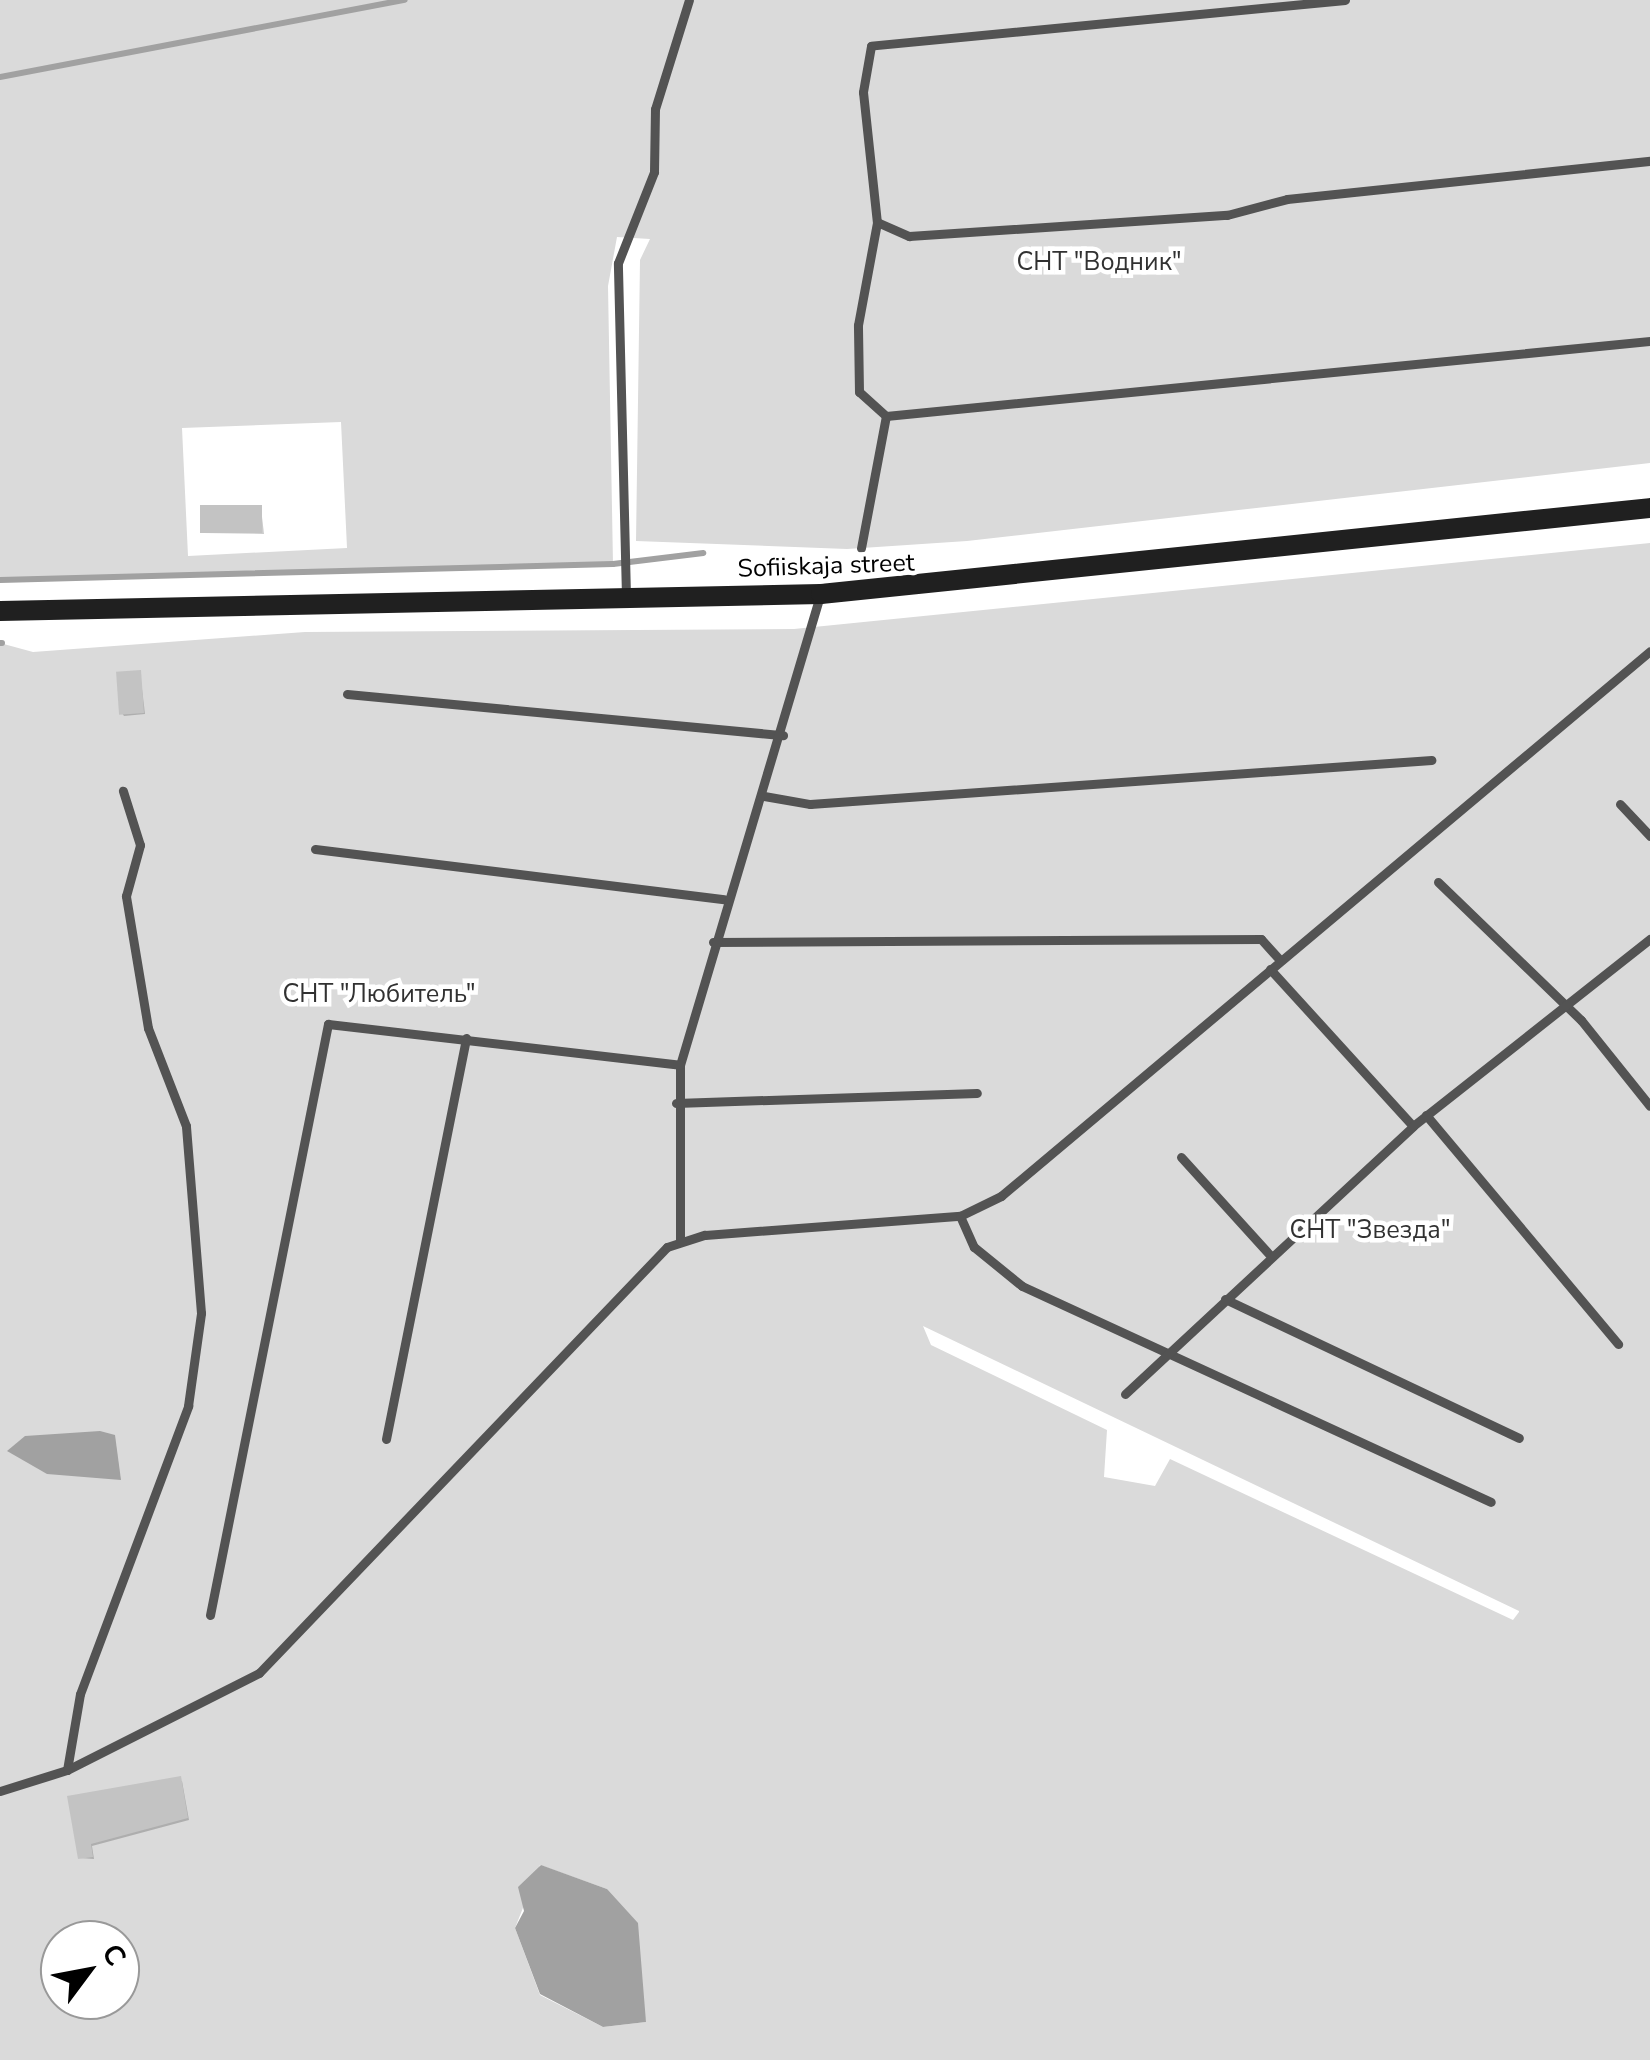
<!DOCTYPE html>
<html>
<head>
<meta charset="utf-8">
<style>
  body { margin:0 }
  #map { position:relative; width:1650px; height:2060px; overflow:hidden; background:#fff; font-family:"Nunito Sans",sans-serif }
  div>[style] { position:absolute }
  .green>* { inset:0; background:#dadada }
  .water>* { inset:0; background:#a1a1a1 }
  .shadow>* { inset:0; background:#0003 }
  .stream>* { height:6px; margin:-3px; padding:0 3px; transform-origin:3px; border-radius:3px; background:#a1a1a1 }
  .building>* { inset:0; background:#c3c3c3; transform-origin:0 0 }
  .service>* { height:9px; margin:-4.5px; padding:0 4.5px; transform-origin:4.5px; border-radius:4.5px; background:#535353 }
  .secondary>* { height:20px; margin:-10px; padding:0 10px; transform-origin:10px; border-radius:10px; background:#202020 }
  span { translate:-50% -50%; white-space:nowrap; text-align:center; line-height:1.15; -webkit-text-stroke:9px #fff; paint-order:stroke }
  .park-label { font-size:25px; color:#313131 }
  .street-label { font-size:25px; color:#000 }
  .north { position:absolute; left:40px; top:1920px; width:100px; height:100px; box-sizing:border-box; background:#fff; border:2px solid #999; border-radius:50%; rotate:58deg; font-size:28px; font-weight:700; line-height:40px; text-align:center; color:#000 }
  .north::after { content:''; display:block; margin:auto; width:35px; height:45px; background:#000; clip-path:polygon(50% 0,100% 100%,50% 72%,0 100%) }
</style>
</head>
<body>
<div id="map">
  <div class="green">
    <div style="clip-path:polygon(evenodd,0 0,1650px 0,1650px 463px,967px 541px,847px 549px,636px 541px,640px 260px,650px 239px,617px 237px,608px 286px,613px 564px,0 580px,0 0,341px 422px,347px 548px,188px 556px,182px 428px,341px 422px)"></div>
    <div style="clip-path:polygon(evenodd,1650px 543px,1650px 2060px,0 2060px,0 643px,33px 652px,305px 632px,794px 629px,1650px 543px,923px 1326px,1519px 1611px,1519px 1612px,1513px 1620px,1170px 1459px,1155px 1486px,1104px 1477px,1107px 1430px,931px 1345px,923px 1326px,1650px 543px,540px 1865px,607px 1889px,646px 2022px,603px 2027px,540px 1995px,515px 1928px,540px 1865px,1650px 543px,60px 1940px,120px 1940px,120px 2000px,60px 2000px,60px 1940px)"></div>
  </div>
  <div class="water">
    <div style="clip-path:polygon(100px 1431px,115px 1435px,121px 1480px,47px 1474px,7px 1451px,25px 1436px)"></div>
    <div style="clip-path:polygon(541px 1865px,607px 1889px,638px 1923px,646px 2022px,603px 2027px,540px 1994px,515px 1928px,524px 1911px,518px 1887px)"></div>
  </div>
  <div class="shadow">
    <div style="clip-path:polygon(261px 508px,264px 534px,203px 533px)"></div>
    <div style="clip-path:polygon(140px 672px,145px 714px,124px 716px,122px 713px)"></div>
    <div style="clip-path:polygon(182px 1781px,189px 1820px,92px 1846px,94px 1859px,80px 1858px,70px 1798px)"></div>
  </div>
  <div class="stream">
    <div style="left:0;top:77px;width:412px;rotate:-10.8deg"></div>
    <div style="left:0;top:580px;width:613px;rotate:-1.5deg"></div>
    <div style="left:613px;top:564px;width:91px;rotate:-7deg"></div>
    <div style="left:0;top:643px;width:2px"></div>
  </div>
  <div class="building">
    <div style="left:262px;top:505px;width:28px;height:62px;rotate:90deg"></div>
    <div style="left:141px;top:670px;width:43px;height:25px;rotate:86deg"></div>
    <div style="clip-path:polygon(181px 1776px,188px 1818px,91px 1844px,93px 1857px,78px 1859px,67px 1796px)"></div>
  </div>
  <div class="service">
    <div style="left:1345px;top:0;width:476px;rotate:174.5deg"></div>
    <div style="left:871px;top:46px;width:47px;rotate:99.9deg"></div>
    <div style="left:863px;top:92px;width:131px;rotate:83.9deg"></div>
    <div style="left:877px;top:222px;width:35px;rotate:24deg"></div>
    <div style="left:909px;top:236px;width:319px;rotate:-3.8deg"></div>
    <div style="left:1227px;top:215px;width:62px;rotate:-14.9deg"></div>
    <div style="left:1287px;top:199px;width:365px;rotate:-6deg"></div>
    <div style="left:886px;top:416px;width:768px;rotate:-5.61deg"></div>
    <div style="left:861px;top:548px;width:134px;rotate:-79.3deg"></div>
    <div style="left:886px;top:416px;width:36px;rotate:-138deg"></div>
    <div style="left:859px;top:392px;width:67px;rotate:-90.9deg"></div>
    <div style="left:858px;top:325px;width:105px;rotate:-79.5deg"></div>
    <div style="left:626px;top:596px;width:333px;rotate:-91.4deg"></div>
    <div style="left:618px;top:263px;width:98px;rotate:-68.4deg"></div>
    <div style="left:654px;top:172px;width:63px;rotate:-89.1deg"></div>
    <div style="left:655px;top:109px;width:114px;rotate:-72.7deg"></div>
    <div style="left:347px;top:694px;width:438px;rotate:5.4deg"></div>
    <div style="left:764px;top:796px;width:47px;rotate:9.9deg"></div>
    <div style="left:810px;top:804px;width:623px;rotate:-4.05deg"></div>
    <div style="left:1620px;top:804px;width:44px;rotate:46.8deg"></div>
    <div style="left:315px;top:849px;width:412px;rotate:7deg"></div>
    <div style="left:1438px;top:882px;width:199px;rotate:44deg"></div>
    <div style="left:1581px;top:1020px;width:110px;rotate:51.3deg"></div>
    <div style="left:713px;top:942px;width:548px;rotate:-0.31deg"></div>
    <div style="left:1261px;top:939px;width:28px;rotate:48deg"></div>
    <div style="left:1270px;top:969px;width:212px;rotate:47.7deg"></div>
    <div style="left:676px;top:1103px;width:301px;rotate:-1.9deg"></div>
    <div style="left:1426px;top:1115px;width:299px;rotate:50deg"></div>
    <div style="left:1181px;top:1157px;width:131px;rotate:47.8deg"></div>
    <div style="left:960px;top:1216px;width:34px;rotate:66deg"></div>
    <div style="left:974px;top:1247px;width:62px;rotate:39.1deg"></div>
    <div style="left:1022px;top:1286px;width:516px;rotate:24.73deg"></div>
    <div style="left:680px;top:1239px;width:174px;rotate:-90deg"></div>
    <div style="left:680px;top:1065px;width:489px;rotate:-73.4deg"></div>
    <div style="left:1225px;top:1299px;width:325px;rotate:25.3deg"></div>
    <div style="left:1125px;top:1394px;width:393px;rotate:-42.9deg"></div>
    <div style="left:1413px;top:1126px;width:302px;rotate:-38.3deg"></div>
    <div style="left:386px;top:1439px;width:409px;rotate:-78.7deg"></div>
    <div style="left:210px;top:1615px;width:603px;rotate:-78.71deg"></div>
    <div style="left:328px;top:1024px;width:354px;rotate:6.6deg"></div>
    <div style="left:67px;top:1770px;width:77px;rotate:-80.3deg"></div>
    <div style="left:80px;top:1694px;width:308px;rotate:-69.4deg"></div>
    <div style="left:188px;top:1406px;width:94px;rotate:-82deg"></div>
    <div style="left:201px;top:1313px;width:188px;rotate:-94.6deg"></div>
    <div style="left:186px;top:1126px;width:105px;rotate:-111.2deg"></div>
    <div style="left:148px;top:1028px;width:134px;rotate:-99.5deg"></div>
    <div style="left:126px;top:896px;width:53px;rotate:-74.6deg"></div>
    <div style="left:140px;top:845px;width:57px;rotate:-107.5deg"></div>
    <div style="left:0;top:1791px;width:70px;rotate:-17.4deg"></div>
    <div style="left:67px;top:1770px;width:215px;rotate:-26.8deg"></div>
    <div style="left:259px;top:1673px;width:590px;rotate:-46.24deg"></div>
    <div style="left:667px;top:1247px;width:40px;rotate:-18deg"></div>
    <div style="left:705px;top:1235px;width:256px;rotate:-4.3deg"></div>
    <div style="left:960px;top:1216px;width:46px;rotate:-26deg"></div>
    <div style="left:1001px;top:1196px;width:847px;rotate:-40.02deg"></div>
  </div>
  <div class="secondary">
    <div style="left:0;top:611px;width:821px;rotate:-1.19deg"></div>
    <div style="left:821px;top:594px;width:833px;rotate:-5.92deg"></div>
  </div>
  <div class="park-label">
    <span style="left:1099px;top:262px">СНТ "Водник"</span>
    <span style="left:379px;top:994px">СНТ "Любитель"</span>
    <span style="left:1370px;top:1230px">СНТ "Звезда"</span>
  </div>
  <div class="street-label">
    <span style="left:826px;top:566px;rotate:-2deg">Sofiiskaja street</span>
  </div>
  <div class="north">С</div>
</div>
</body>
</html>
